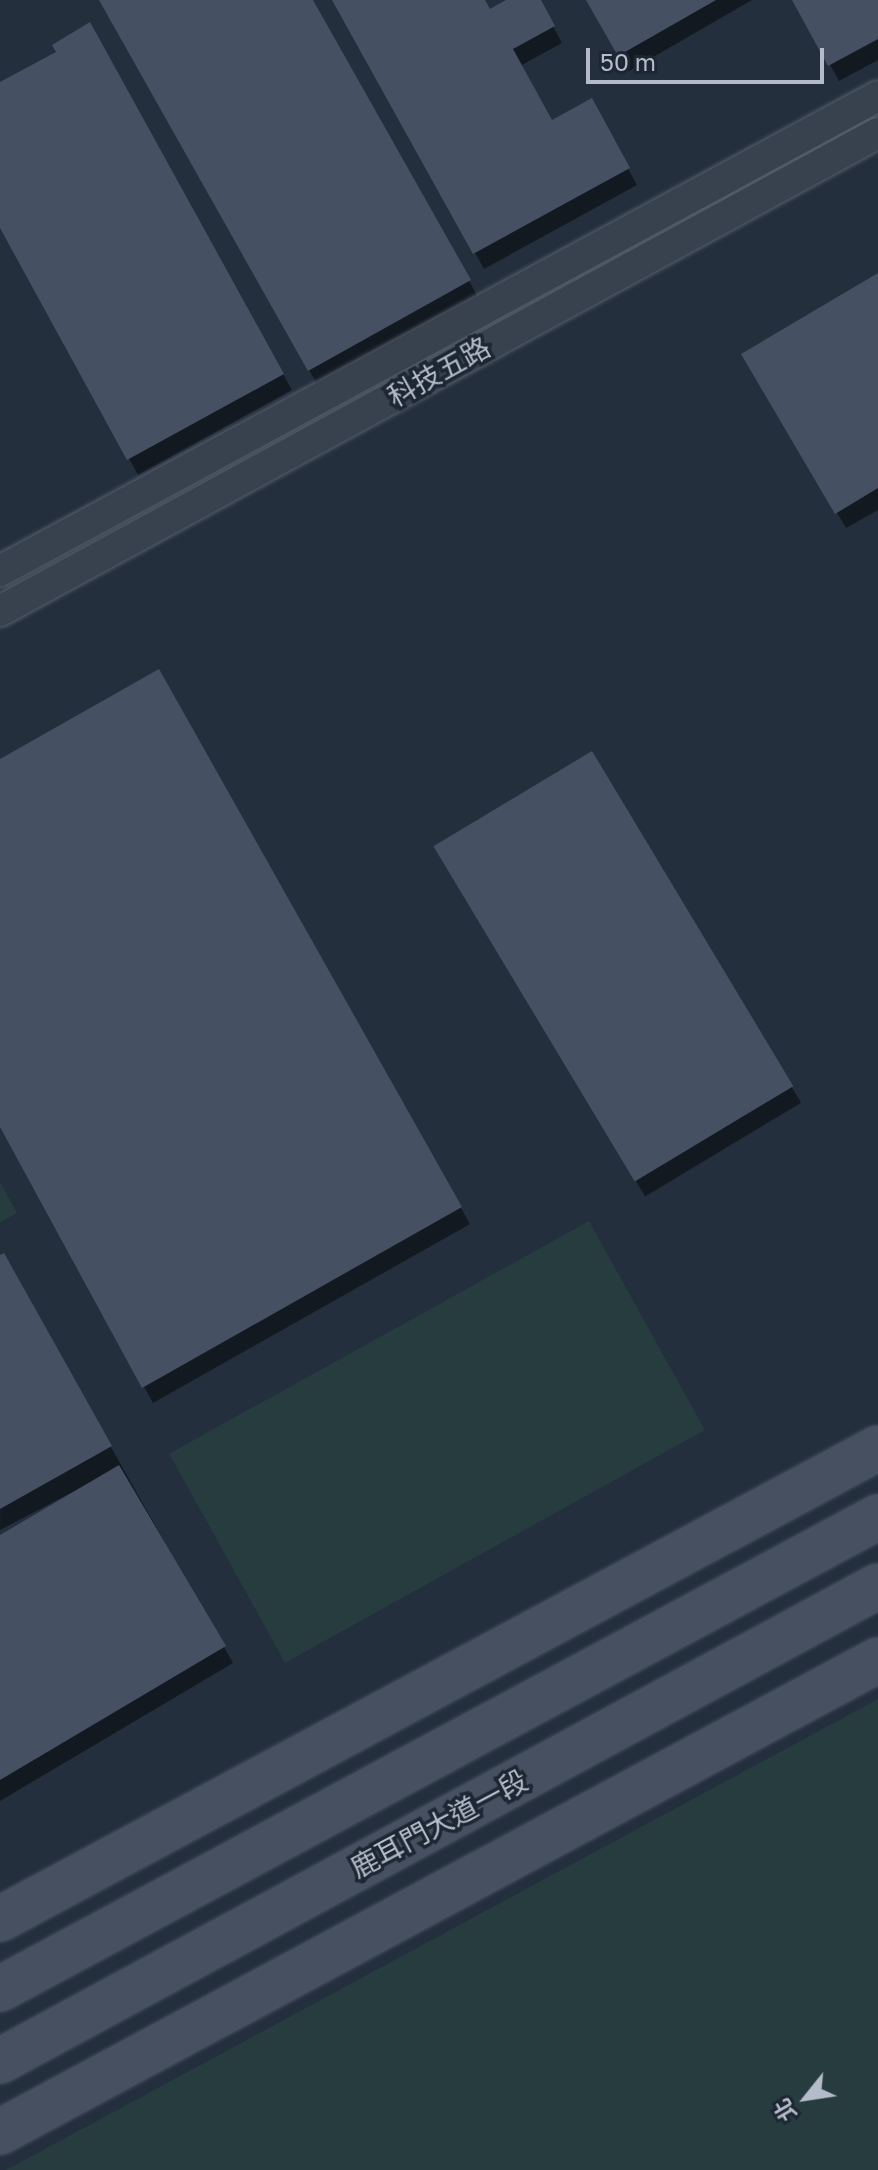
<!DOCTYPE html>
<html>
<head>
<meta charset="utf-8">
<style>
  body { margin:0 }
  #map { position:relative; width:878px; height:2170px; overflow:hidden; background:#242f3e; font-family:"Golos Text","Noto Sans TC",sans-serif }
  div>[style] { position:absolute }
  .green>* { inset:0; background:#263c3f; transform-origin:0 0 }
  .shadow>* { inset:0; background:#0007; transform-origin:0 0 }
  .building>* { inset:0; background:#455162; transform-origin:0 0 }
  .roads { filter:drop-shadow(0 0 2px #565f6c) drop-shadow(0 0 2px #565f6c) }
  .street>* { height:30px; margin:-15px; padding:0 15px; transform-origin:15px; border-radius:15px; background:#38414e }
  .secondary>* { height:42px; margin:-21px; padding:0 21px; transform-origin:21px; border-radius:21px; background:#465061 }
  span { translate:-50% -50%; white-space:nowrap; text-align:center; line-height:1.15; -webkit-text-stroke:7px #1d2633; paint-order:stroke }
  .street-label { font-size:28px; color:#b4bcc9 }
  .north { position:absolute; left:766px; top:2058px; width:80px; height:80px; -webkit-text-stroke:6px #1d2633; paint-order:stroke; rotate:240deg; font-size:22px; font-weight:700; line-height:32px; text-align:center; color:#b4bcc9 }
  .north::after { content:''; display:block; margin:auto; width:28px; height:36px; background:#b4bcc9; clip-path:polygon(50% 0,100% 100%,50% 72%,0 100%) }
  .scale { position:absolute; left:586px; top:48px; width:238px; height:36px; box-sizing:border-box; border:4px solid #b4bcc9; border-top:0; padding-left:10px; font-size:24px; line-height:28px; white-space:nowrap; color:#b4bcc9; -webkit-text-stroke:6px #1d2633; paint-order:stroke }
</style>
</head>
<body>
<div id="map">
  <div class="green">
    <div style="clip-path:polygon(0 1182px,17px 1213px,0 1222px)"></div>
    <div style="left:589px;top:1221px;width:239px;height:480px;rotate:61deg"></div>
    <div style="clip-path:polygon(878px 1699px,878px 2170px,6px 2170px)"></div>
  </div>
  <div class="shadow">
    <div style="clip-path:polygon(101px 0,311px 0,478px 297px,318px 386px)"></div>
    <div style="clip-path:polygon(335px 0,483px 0,490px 11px,510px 0,539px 0,562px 43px,520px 66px,552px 122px,591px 101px,637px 185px,484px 269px)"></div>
    <div style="clip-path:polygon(588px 0,752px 0,629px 71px)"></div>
    <div style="clip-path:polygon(794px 0,878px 0,878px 60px,839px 81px)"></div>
    <div style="clip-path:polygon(89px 25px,292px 390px,138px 475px,0 224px,0 84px,59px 53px)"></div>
    <div style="clip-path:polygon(878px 275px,878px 510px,846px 528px,744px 354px)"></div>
    <div style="clip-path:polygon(158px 671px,470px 1224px,153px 1403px,0 1123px,0 762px)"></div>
    <div style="left:591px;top:753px;width:408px;height:182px;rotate:59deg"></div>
    <div style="clip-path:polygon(3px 1256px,233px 1663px,0 1801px,0 1537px,105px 1475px,0 1530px)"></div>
  </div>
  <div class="building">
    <div style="clip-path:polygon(99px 0,313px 0,471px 280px,308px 371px)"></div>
    <div style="clip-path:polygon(332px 0,485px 0,490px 9px,506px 0,541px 0,555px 26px,513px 49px,552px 120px,592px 98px,630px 168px,473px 254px)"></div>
    <div style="clip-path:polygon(586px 0,716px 0,618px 56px)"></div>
    <div style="clip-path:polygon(792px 0,878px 0,878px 39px,828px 66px)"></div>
    <div style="clip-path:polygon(90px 22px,284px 374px,127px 460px,0 228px,0 82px,56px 52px,52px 45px)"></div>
    <div style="clip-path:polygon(878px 273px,878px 488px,835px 514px,741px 354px)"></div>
    <div style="clip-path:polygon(159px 669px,462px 1207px,142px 1388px,0 1127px,0 759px)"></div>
    <div style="left:592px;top:751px;width:391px;height:185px;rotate:59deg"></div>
    <div style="clip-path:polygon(4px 1253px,112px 1446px,0 1509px,0 1255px)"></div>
    <div style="clip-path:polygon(119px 1465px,226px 1646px,0 1780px,0 1535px)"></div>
  </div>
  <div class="roads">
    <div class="street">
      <div style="left:0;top:571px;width:998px;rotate:-28.41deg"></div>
      <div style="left:0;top:611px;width:1000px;rotate:-28.56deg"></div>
    </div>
    <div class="secondary">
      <div style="left:0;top:1919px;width:996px;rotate:-28.21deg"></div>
      <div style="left:0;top:1989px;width:997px;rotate:-28.26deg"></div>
      <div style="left:0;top:2061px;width:998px;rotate:-28.41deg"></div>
      <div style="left:0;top:2132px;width:997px;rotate:-28.26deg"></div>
    </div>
  </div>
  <div class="street-label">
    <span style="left:439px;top:372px;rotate:-29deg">科技五路</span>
    <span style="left:439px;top:1824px;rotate:-28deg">鹿耳門大道一段</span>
  </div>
  <div class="north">北</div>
  <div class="scale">50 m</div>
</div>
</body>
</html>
